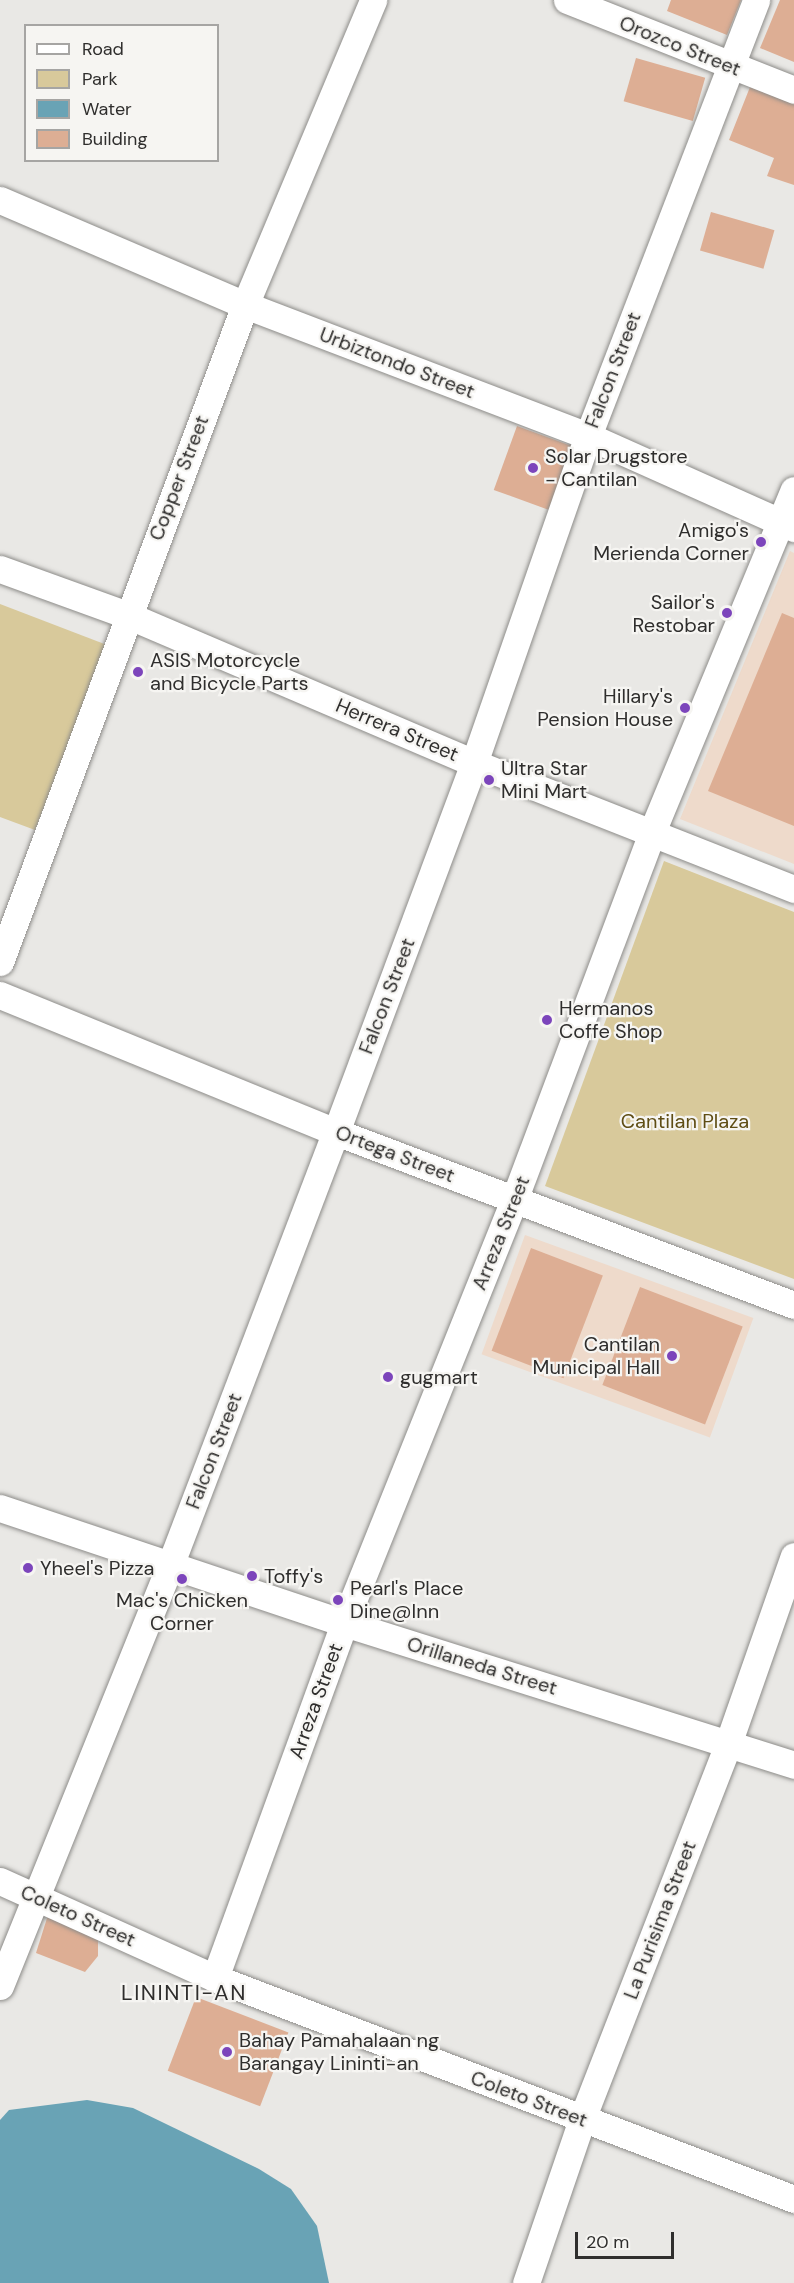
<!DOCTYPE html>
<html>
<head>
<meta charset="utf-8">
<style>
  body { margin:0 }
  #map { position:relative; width:794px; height:2283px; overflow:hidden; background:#e9e8e5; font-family:"DM Sans",sans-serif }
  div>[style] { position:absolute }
  .commercial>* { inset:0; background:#eedacb; transform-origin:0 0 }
  .green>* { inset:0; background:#d8c99b }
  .water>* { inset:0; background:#69a3b5 }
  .building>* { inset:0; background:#ddae94; transform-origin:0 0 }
  .roads { filter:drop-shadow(0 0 2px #8d8c89) drop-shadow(0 0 2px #8d8c89) }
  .street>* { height:27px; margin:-13.5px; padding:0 13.5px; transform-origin:13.5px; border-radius:13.5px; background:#fff }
  .dots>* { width:16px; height:16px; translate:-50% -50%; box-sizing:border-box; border:3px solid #f6f5f2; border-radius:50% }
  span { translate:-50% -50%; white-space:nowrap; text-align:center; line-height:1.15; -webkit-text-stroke:4.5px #f6f5f2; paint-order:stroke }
  .street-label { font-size:20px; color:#2f2e2d }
  .poi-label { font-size:20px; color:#2f2e2d }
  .left { translate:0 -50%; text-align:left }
  .right { translate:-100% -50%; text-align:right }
  .park-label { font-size:20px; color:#5f4d14 }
  .quarter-label { font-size:22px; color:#2f2e2d; letter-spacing:1.5px }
  .legend { position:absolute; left:24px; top:24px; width:195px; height:138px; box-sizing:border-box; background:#f6f5f2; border:2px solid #a6a5a3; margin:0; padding:8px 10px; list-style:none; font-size:18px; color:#2f2e2d }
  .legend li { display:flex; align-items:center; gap:12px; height:30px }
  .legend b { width:30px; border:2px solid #a6a5a3 }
  .scale { position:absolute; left:575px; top:2232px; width:99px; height:27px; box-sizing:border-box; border:3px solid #2f2e2d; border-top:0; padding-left:8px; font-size:18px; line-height:21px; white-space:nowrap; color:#2f2e2d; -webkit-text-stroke:4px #f6f5f2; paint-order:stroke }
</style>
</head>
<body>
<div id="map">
  <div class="commercial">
    <div style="clip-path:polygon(790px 551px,794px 553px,794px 864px,680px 819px)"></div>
    <div style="left:525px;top:1235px;width:243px;height:127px;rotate:20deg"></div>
  </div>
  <div class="green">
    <div style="clip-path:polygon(0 604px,107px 645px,35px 830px,0 817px)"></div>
    <div style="clip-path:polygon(664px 861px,794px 912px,794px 1279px,545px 1186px)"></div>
  </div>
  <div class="water">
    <div style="clip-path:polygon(87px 2100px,133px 2108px,259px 2169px,291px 2189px,317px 2226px,329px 2283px,0 2283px,0 2120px,9px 2110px)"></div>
  </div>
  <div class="building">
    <div style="clip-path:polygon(671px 0,741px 0,727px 35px,667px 11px)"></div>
    <div style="clip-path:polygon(780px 0,794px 0,794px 62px,760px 48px)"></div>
    <div style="left:636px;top:58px;width:72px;height:45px;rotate:16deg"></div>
    <div style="clip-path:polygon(750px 87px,794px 104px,794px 185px,767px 176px,774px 158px,729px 140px)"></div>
    <div style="left:711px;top:212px;width:66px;height:40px;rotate:16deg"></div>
    <div style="left:517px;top:426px;width:59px;height:68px;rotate:20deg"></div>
    <div style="clip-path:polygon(782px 613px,794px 618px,794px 826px,708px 791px)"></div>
    <div style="left:531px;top:1248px;width:77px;height:110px;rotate:21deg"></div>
    <div style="left:640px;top:1287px;width:110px;height:105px;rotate:21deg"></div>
    <div style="clip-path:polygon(48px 1915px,98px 1940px,98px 1956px,85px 1972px,36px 1953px)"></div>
    <div style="left:196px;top:1997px;width:99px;height:79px;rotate:21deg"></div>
  </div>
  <div class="roads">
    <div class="street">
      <div style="left:567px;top:0;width:244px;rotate:21.6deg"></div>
      <div style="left:0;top:200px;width:267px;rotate:23.2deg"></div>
      <div style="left:245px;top:305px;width:367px;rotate:20.9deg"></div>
      <div style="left:588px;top:436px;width:226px;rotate:24.1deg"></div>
      <div style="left:0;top:569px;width:135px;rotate:19.9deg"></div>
      <div style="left:127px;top:615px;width:377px;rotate:23.1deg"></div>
      <div style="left:474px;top:763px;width:344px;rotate:21.5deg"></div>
      <div style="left:0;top:962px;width:701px;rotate:-69.55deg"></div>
      <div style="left:245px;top:305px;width:331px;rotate:-67.2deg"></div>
      <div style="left:0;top:995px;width:363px;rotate:22.2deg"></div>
      <div style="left:336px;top:1132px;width:490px;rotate:20.7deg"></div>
      <div style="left:0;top:1508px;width:363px;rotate:18.5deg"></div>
      <div style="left:344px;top:1623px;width:472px;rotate:17.5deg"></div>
      <div style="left:0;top:1881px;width:236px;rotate:24.3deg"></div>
      <div style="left:215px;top:1978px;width:620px;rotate:20.89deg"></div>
      <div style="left:215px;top:1978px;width:378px;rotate:-70deg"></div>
      <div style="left:344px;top:1623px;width:456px;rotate:-68.1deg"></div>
      <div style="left:514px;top:1200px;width:393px;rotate:-69.4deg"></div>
      <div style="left:652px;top:832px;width:370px;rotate:-67.5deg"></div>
      <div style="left:0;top:1986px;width:456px;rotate:-68deg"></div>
      <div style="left:171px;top:1563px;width:462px;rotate:-69.1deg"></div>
      <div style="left:336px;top:1132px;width:394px;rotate:-69.5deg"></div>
      <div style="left:474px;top:763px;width:346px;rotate:-70.8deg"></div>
      <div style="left:588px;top:436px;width:467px;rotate:-68.9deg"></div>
      <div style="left:526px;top:2283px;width:173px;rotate:-71.1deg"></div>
      <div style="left:582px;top:2119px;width:402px;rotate:-68.7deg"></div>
      <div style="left:728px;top:1744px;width:199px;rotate:-70.7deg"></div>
    </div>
  </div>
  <div class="dots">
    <div style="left:533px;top:468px;background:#7c45bb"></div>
    <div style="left:761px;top:542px;background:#7c45bb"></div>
    <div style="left:727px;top:613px;background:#7c45bb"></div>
    <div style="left:138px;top:672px;background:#7c45bb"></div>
    <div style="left:685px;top:708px;background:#7c45bb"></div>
    <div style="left:489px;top:780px;background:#7c45bb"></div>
    <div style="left:547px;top:1020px;background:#7c45bb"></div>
    <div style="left:672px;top:1356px;background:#7c45bb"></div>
    <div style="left:388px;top:1377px;background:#7c45bb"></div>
    <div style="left:28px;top:1568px;background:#7c45bb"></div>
    <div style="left:252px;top:1576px;background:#7c45bb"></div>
    <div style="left:182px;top:1579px;background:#7c45bb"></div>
    <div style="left:338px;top:1600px;background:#7c45bb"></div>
    <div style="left:227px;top:2052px;background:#7c45bb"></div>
  </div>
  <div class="street-label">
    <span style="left:680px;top:46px;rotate:22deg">Orozco Street</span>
    <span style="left:397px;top:363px;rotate:21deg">Urbiztondo Street</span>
    <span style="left:613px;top:370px;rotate:-69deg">Falcon Street</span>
    <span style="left:179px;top:478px;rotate:-69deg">Copper Street</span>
    <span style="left:397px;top:730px;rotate:23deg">Herrera Street</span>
    <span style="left:387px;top:996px;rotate:-69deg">Falcon Street</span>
    <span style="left:395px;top:1154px;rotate:21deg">Ortega Street</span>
    <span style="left:501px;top:1233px;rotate:-68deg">Arreza Street</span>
    <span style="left:214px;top:1451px;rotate:-69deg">Falcon Street</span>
    <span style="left:482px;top:1666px;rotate:17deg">Orillaneda Street</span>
    <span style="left:316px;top:1701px;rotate:-70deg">Arreza Street</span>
    <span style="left:78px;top:1916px;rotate:24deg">Coleto Street</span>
    <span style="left:660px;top:1920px;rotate:-69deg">La Purisima Street</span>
    <span style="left:529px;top:2099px;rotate:21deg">Coleto Street</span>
  </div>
  <div class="poi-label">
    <span class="left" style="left:545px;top:468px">Solar Drugstore<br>- Cantilan</span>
    <span class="right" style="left:749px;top:542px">Amigo's<br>Merienda Corner</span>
    <span class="right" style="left:715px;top:614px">Sailor's<br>Restobar</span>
    <span class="left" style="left:150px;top:672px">ASIS Motorcycle<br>and Bicycle Parts</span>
    <span class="right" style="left:673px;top:708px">Hillary's<br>Pension House</span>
    <span class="left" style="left:501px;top:780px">Ultra Star<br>Mini Mart</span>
    <span class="left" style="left:559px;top:1020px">Hermanos<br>Coffe Shop</span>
    <span class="right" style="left:660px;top:1356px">Cantilan<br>Municipal Hall</span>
    <span class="left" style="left:400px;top:1377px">gugmart</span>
    <span class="left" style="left:40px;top:1568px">Yheel's Pizza</span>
    <span class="left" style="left:264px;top:1576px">Toffy's</span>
    <span class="left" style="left:350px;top:1600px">Pearl's Place<br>Dine@Inn</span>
    <span style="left:182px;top:1612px">Mac's Chicken<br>Corner</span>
    <span class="left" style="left:239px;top:2052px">Bahay Pamahalaan ng<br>Barangay Lininti-an</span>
  </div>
  <div class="park-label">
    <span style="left:685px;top:1121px">Cantilan Plaza</span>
  </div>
  <div class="quarter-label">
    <span style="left:184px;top:1993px">LININTI-AN</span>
  </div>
  <ul class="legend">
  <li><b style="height:8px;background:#fff"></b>Road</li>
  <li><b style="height:16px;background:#d8c99b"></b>Park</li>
  <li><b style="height:16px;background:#69a3b5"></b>Water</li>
  <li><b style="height:16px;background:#ddae94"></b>Building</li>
  </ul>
  <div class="scale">20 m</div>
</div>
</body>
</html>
